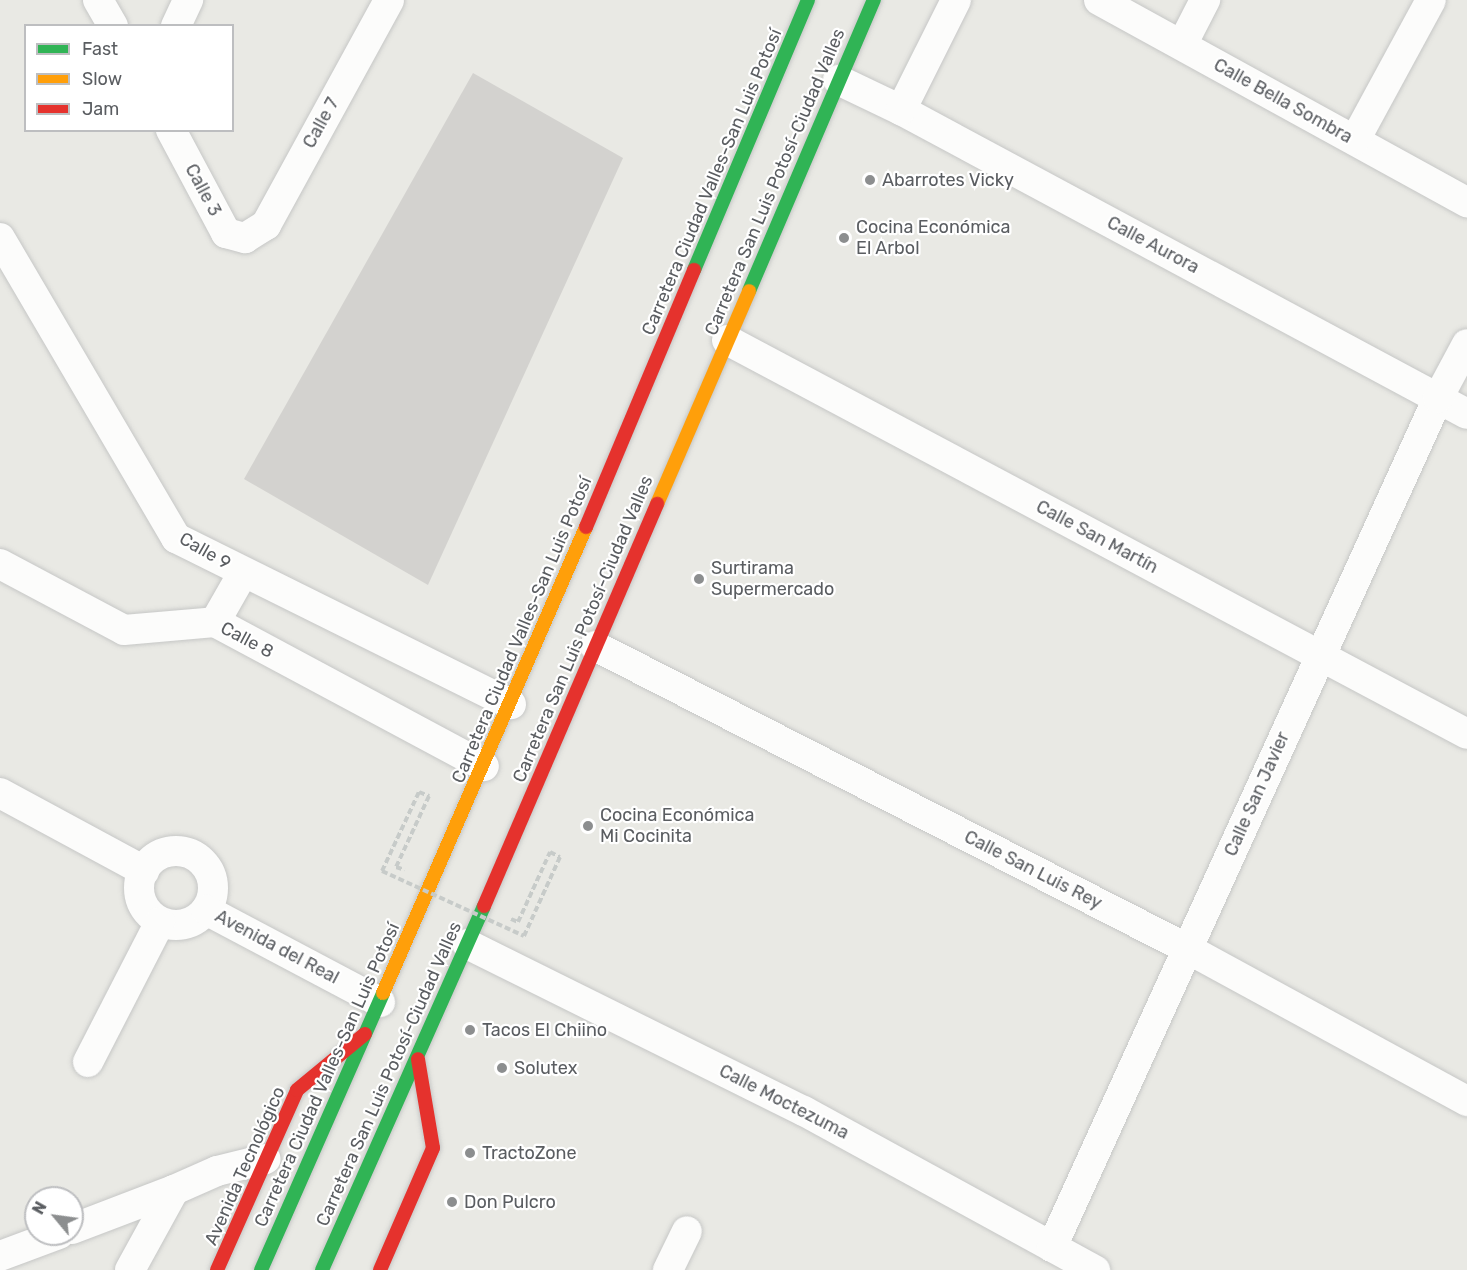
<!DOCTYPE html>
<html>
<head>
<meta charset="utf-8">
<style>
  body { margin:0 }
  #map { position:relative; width:1467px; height:1270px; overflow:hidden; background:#e9e9e4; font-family:Rubik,sans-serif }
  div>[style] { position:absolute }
  .building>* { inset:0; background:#d3d2cf }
  .path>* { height:4px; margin-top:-2px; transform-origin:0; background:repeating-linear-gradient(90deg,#c7cbc9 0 6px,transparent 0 9px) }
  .roads { filter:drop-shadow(0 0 2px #c6c7c6) drop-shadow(0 0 2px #c6c7c6) }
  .street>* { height:30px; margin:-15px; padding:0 15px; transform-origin:15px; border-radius:15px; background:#fcfcfb }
  .street>.ring { margin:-15px; padding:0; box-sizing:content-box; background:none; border:30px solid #fcfcfb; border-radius:50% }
  .fast>* { height:14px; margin:-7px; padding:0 7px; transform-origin:7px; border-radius:7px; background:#30b455 }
  .slow>* { height:14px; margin:-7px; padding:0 7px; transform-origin:7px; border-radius:7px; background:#ff9f0a }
  .jam>* { height:14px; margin:-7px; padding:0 7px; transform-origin:7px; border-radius:7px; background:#e5322d }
  .path-bridge>* { height:4px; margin-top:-2px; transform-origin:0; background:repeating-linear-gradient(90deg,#c7cbc9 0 6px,transparent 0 9px) }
  .dots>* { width:16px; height:16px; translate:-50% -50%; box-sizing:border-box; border:3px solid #fff; border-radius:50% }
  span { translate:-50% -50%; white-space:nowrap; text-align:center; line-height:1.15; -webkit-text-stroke:4.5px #fff; paint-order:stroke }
  .street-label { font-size:18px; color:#5a5d61 }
  .poi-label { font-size:18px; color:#5a5d61 }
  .left { translate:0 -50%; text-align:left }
  .legend { position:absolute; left:24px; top:24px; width:210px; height:108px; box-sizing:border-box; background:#fff; border:2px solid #bdbec0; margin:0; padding:8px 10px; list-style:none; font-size:18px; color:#5a5d61 }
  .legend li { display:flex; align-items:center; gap:12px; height:30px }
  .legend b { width:30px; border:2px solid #bdbec0 }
  .north { position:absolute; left:24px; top:1186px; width:60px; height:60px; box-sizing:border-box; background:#fff; border:2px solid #bdbec0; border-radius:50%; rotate:299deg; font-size:16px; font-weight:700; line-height:24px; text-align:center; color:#5a5d61 }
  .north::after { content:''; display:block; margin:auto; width:21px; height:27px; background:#8c8e8f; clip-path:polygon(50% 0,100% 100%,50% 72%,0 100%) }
</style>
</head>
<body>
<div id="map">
  <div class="building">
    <div style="clip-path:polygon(473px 73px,623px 158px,428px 585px,244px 479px)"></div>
  </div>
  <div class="path">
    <div style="left:382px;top:871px;width:87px;rotate:-64.9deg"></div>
    <div style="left:419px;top:792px;width:11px;rotate:22deg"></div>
    <div style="left:429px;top:796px;width:78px;rotate:114.9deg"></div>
    <div style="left:396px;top:867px;width:9px;rotate:18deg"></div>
    <div style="left:511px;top:919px;width:8px;rotate:23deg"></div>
    <div style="left:518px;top:922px;width:77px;rotate:-65.4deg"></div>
    <div style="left:550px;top:852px;width:11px;rotate:27deg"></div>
    <div style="left:560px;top:857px;width:87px;rotate:114.5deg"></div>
  </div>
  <div class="roads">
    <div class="street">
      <div style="left:98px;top:0;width:30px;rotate:60deg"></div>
      <div style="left:1099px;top:0;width:420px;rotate:28.8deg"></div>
      <div style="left:176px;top:26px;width:29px;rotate:-65deg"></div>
      <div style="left:1182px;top:45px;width:51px;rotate:-62.9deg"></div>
      <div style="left:838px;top:80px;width:70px;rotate:25.5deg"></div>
      <div style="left:901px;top:110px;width:642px;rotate:28.24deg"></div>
      <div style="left:901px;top:110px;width:123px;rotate:-63.4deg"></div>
      <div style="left:171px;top:130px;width:117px;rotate:61.9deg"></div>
      <div style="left:226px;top:233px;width:20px;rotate:15deg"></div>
      <div style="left:245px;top:238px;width:25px;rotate:-32deg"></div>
      <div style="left:266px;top:225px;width:256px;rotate:-61.3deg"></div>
      <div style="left:1355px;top:140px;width:159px;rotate:-61.5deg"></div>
      <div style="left:0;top:238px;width:348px;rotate:59.6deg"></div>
      <div style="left:176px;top:538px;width:374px;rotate:26.4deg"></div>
      <div style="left:727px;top:340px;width:838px;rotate:28.03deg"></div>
      <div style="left:0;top:564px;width:140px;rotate:28deg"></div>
      <div style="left:124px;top:630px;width:91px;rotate:-5deg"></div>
      <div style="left:215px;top:622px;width:305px;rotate:28.2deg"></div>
      <div style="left:215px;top:622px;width:56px;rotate:-60.3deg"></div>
      <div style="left:595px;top:646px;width:666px;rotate:27.07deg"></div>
      <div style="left:1188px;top:949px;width:318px;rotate:28.6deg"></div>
      <div style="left:0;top:793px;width:164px;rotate:28.4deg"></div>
      <div class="ring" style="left:139px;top:851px;width:44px;height:44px"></div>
      <div style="left:206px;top:910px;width:197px;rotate:27.9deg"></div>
      <div style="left:467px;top:944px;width:376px;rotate:26.4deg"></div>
      <div style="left:804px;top:1111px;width:332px;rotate:28.7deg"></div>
      <div style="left:88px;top:1062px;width:157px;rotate:-62.8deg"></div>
      <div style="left:72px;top:1229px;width:109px;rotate:-20.9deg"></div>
      <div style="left:1052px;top:1247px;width:933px;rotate:-65.55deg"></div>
      <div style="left:1438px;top:398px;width:61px;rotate:-61.8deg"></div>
      <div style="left:0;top:1256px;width:63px;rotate:-20.4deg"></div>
      <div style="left:130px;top:1270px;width:91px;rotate:-61.2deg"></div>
      <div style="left:174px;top:1190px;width:47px;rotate:-23.8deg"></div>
      <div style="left:217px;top:1171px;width:50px;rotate:-13.8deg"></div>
      <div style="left:668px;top:1270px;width:43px;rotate:-64deg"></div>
    </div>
    <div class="fast">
      <div style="left:694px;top:270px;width:293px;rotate:-67.1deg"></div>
      <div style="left:749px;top:291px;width:317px;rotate:-66.8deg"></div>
      <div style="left:261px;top:1270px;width:303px;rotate:-66.2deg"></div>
      <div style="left:322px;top:1270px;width:398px;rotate:-66deg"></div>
    </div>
    <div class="slow">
      <div style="left:657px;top:504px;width:232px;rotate:-66.6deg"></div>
      <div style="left:383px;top:993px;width:508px;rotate:-66.46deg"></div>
    </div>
    <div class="jam">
      <div style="left:586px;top:527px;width:279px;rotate:-67.2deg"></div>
      <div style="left:484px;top:906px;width:438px;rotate:-66.7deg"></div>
      <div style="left:217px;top:1270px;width:197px;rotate:-66deg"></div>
      <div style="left:297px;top:1090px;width:88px;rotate:-39.5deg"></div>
      <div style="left:380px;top:1270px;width:133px;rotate:-66.5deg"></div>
      <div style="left:433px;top:1148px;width:90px;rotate:-99.6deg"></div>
    </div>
  </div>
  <div class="path-bridge">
    <div style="left:382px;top:871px;width:156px;rotate:24.6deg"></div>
  </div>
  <div class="dots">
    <div style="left:870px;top:180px;background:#8c8e8f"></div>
    <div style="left:844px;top:238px;background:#8c8e8f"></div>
    <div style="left:699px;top:579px;background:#8c8e8f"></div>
    <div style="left:588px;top:826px;background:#8c8e8f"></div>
    <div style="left:470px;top:1030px;background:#8c8e8f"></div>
    <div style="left:502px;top:1068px;background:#8c8e8f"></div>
    <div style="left:470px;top:1153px;background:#8c8e8f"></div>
    <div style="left:452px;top:1202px;background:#8c8e8f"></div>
  </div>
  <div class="street-label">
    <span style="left:1283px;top:101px;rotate:29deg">Calle Bella Sombra</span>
    <span style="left:321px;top:123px;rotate:-61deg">Calle 7</span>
    <span style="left:712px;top:182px;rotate:-67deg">Carretera Ciudad Valles-San Luis Potosí</span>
    <span style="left:775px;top:182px;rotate:-67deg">Carretera San Luis Potosí-Ciudad Valles</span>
    <span style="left:203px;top:190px;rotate:62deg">Calle 3</span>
    <span style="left:1153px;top:245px;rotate:28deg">Calle Aurora</span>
    <span style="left:1097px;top:537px;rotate:28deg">Calle San Martín</span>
    <span style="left:205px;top:551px;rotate:30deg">Calle 9</span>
    <span style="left:583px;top:629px;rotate:-67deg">Carretera San Luis Potosí-Ciudad Valles</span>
    <span style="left:522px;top:630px;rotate:-67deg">Carretera Ciudad Valles-San Luis Potosí</span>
    <span style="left:247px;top:640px;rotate:28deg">Calle 8</span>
    <span style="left:1257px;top:794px;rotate:-66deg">Calle San Javier</span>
    <span style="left:1033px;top:870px;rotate:27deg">Calle San Luis Rey</span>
    <span style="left:277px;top:947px;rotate:28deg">Avenida del Real</span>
    <span style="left:389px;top:1074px;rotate:-66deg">Carretera San Luis Potosí-Ciudad Valles</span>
    <span style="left:327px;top:1075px;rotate:-66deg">Carretera Ciudad Valles-San Luis Potosí</span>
    <span style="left:784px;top:1102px;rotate:27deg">Calle Moctezuma</span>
    <span style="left:245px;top:1166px;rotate:-66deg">Avenida Tecnológico</span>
  </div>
  <div class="poi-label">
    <span class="left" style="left:882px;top:180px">Abarrotes Vicky</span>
    <span class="left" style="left:856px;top:238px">Cocina Económica<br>El Arbol</span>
    <span class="left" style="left:711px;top:579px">Surtirama<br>Supermercado</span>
    <span class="left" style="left:600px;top:826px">Cocina Económica<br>Mi Cocinita</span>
    <span class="left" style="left:482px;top:1030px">Tacos El Chiino</span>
    <span class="left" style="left:514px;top:1068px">Solutex</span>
    <span class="left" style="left:482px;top:1153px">TractoZone</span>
    <span class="left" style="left:464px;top:1202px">Don Pulcro</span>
  </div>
  <ul class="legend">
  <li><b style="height:8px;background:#30b455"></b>Fast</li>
  <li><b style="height:8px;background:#ff9f0a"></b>Slow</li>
  <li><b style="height:8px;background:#e5322d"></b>Jam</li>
  </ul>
  <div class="north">N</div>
</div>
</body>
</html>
